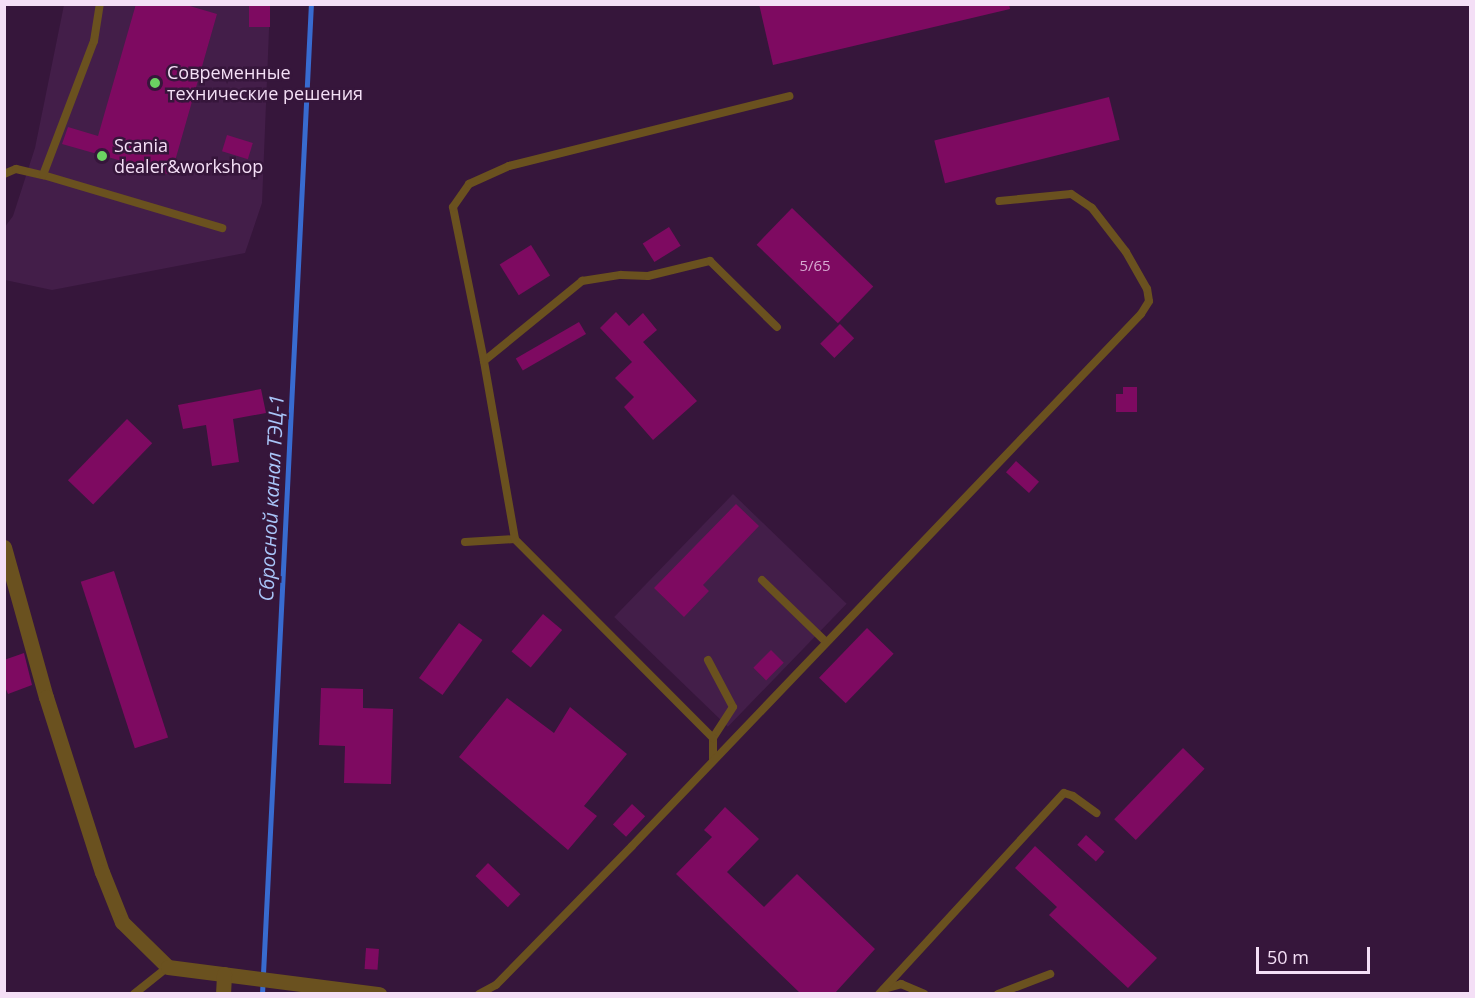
<!DOCTYPE html>
<html>
<head>
<meta charset="utf-8">
<style>
  body { margin:0 }
  #map { position:relative; width:1475px; height:998px; overflow:hidden; background:#36163b; font-family:"Open Sans",sans-serif }
  div>[style] { position:absolute }
  .built>* { inset:0; background:#431e49; transform-origin:0 0 }
  .stream>* { height:4.5px; margin:-2.25px; padding:0 2.25px; transform-origin:2.25px; border-radius:2.25px; background:#386bd0 }
  .building>* { inset:0; background:#7e0a61; transform-origin:0 0 }
  .lane>* { height:8px; margin:-4px; padding:0 4px; transform-origin:4px; border-radius:4px; background:#6a511f }
  .street>* { height:15px; margin:-7.5px; padding:0 7.5px; transform-origin:7.5px; border-radius:7.5px; background:#6a511f }
  .dots>* { width:16px; height:16px; translate:-50% -50%; box-sizing:border-box; border:3px solid #36163b; border-radius:50% }
  span { translate:-50% -50%; white-space:nowrap; text-align:center; line-height:1.15; -webkit-text-stroke:5px #36163b; paint-order:stroke }
  .number-label { font-size:15px; color:#d6aad1 }
  .number-label span { -webkit-text-stroke-width:0 }
  .poi-label { font-size:18px; color:#f4dff6 }
  .left { translate:0 -50%; text-align:left }
  .water-label { font-size:20px; color:#a9c5f8; font-style:italic }
  .frame { position:absolute; inset:0; border:6px solid #f4dff6; pointer-events:none }
  .scale { position:absolute; left:1256px; top:947px; width:114px; height:27px; box-sizing:border-box; border:3px solid #f4dff6; border-top:0; padding-left:8px; font-size:18px; line-height:21px; white-space:nowrap; color:#f4dff6; -webkit-text-stroke:4px #36163b; paint-order:stroke }
</style>
</head>
<body>
<div id="map">
  <div class="built">
    <div style="clip-path:polygon(64px 5px,270px 5px,262px 203px,245px 253px,52px 290px,5px 280px,4px 228px,13px 216px,35px 148px)"></div>
    <div style="left:733px;top:494px;width:158px;height:171px;rotate:44deg"></div>
  </div>
  <div class="stream">
    <div style="left:262px;top:994px;width:991px;rotate:-87.17deg"></div>
  </div>
  <div class="building">
    <div style="clip-path:polygon(136px 4px,183px 4px,217px 14px,171px 175px,62px 144px,68px 127px,98px 136px)"></div>
    <div style="left:249px;top:4px;width:21px;height:23px"></div>
    <div style="clip-path:polygon(759px 4px,1009px 4px,1010px 9px,773px 65px)"></div>
    <div style="left:1109px;top:97px;width:44px;height:180px;rotate:76deg"></div>
    <div style="left:227px;top:135px;width:27px;height:17px;rotate:17deg"></div>
    <div style="left:792px;top:208px;width:113px;height:51px;rotate:44deg"></div>
    <div style="left:669px;top:227px;width:22px;height:31px;rotate:58deg"></div>
    <div style="left:531px;top:245px;width:36px;height:37px;rotate:58deg"></div>
    <div style="clip-path:polygon(616px 312px,629px 326px,643px 313px,657px 330px,643px 342px,697px 401px,653px 440px,624px 407px,634px 397px,615px 378px,632px 362px,600px 328px)"></div>
    <div style="left:579px;top:322px;width:14px;height:73px;rotate:60deg"></div>
    <div style="left:840px;top:324px;width:20px;height:28px;rotate:45deg"></div>
    <div style="clip-path:polygon(1123px 387px,1137px 387px,1137px 412px,1116px 412px,1116px 394px,1123px 394px)"></div>
    <div style="clip-path:polygon(261px 389px,266px 413px,233px 419px,239px 462px,212px 466px,206px 425px,183px 429px,178px 405px)"></div>
    <div style="left:127px;top:419px;width:35px;height:85px;rotate:44deg"></div>
    <div style="left:1016px;top:461px;width:31px;height:15px;rotate:42deg"></div>
    <div style="clip-path:polygon(736px 504px,759px 526px,703px 585px,709px 591px,684px 617px,654px 588px)"></div>
    <div style="left:114px;top:571px;width:175px;height:35px;rotate:72deg"></div>
    <div style="left:543px;top:614px;width:25px;height:49px;rotate:40deg"></div>
    <div style="left:459px;top:623px;width:29px;height:68px;rotate:36deg"></div>
    <div style="left:867px;top:628px;width:37px;height:69px;rotate:44deg"></div>
    <div style="left:771px;top:650px;width:18px;height:25px;rotate:45deg"></div>
    <div style="clip-path:polygon(24px 653px,32px 685px,8px 694px,4px 685px,4px 660px)"></div>
    <div style="clip-path:polygon(321px 688px,363px 689px,363px 708px,393px 709px,391px 784px,344px 783px,345px 746px,319px 745px)"></div>
    <div style="clip-path:polygon(507px 698px,554px 733px,570px 707px,627px 754px,584px 806px,597px 816px,568px 850px,459px 757px)"></div>
    <div style="left:1183px;top:748px;width:30px;height:99px;rotate:44deg"></div>
    <div style="left:632px;top:804px;width:18px;height:28px;rotate:43deg"></div>
    <div style="clip-path:polygon(725px 807px,759px 839px,727px 872px,764px 907px,797px 874px,875px 949px,835px 993px,800px 993px,676px 874px,712px 837px,704px 830px)"></div>
    <div style="left:1086px;top:835px;width:25px;height:13px;rotate:42deg"></div>
    <div style="clip-path:polygon(1035px 846px,1157px 958px,1128px 988px,1049px 915px,1057px 907px,1015px 868px)"></div>
    <div style="left:488px;top:863px;width:45px;height:18px;rotate:44deg"></div>
    <div style="left:366px;top:948px;width:13px;height:21px;rotate:4deg"></div>
  </div>
  <div class="lane">
    <div style="left:4px;top:174px;width:13px;rotate:-23deg"></div>
    <div style="left:16px;top:169px;width:28px;rotate:13deg"></div>
    <div style="left:43px;top:175px;width:187px;rotate:16.5deg"></div>
    <div style="left:43px;top:175px;width:143px;rotate:-69.2deg"></div>
    <div style="left:94px;top:41px;width:37px;rotate:-81deg"></div>
    <div style="left:484px;top:361px;width:127px;rotate:-39.2deg"></div>
    <div style="left:582px;top:281px;width:39px;rotate:-9deg"></div>
    <div style="left:621px;top:275px;width:27px;rotate:2deg"></div>
    <div style="left:648px;top:276px;width:64px;rotate:-13.6deg"></div>
    <div style="left:710px;top:261px;width:94px;rotate:44.6deg"></div>
    <div style="left:465px;top:542px;width:50px;rotate:-3.4deg"></div>
    <div style="left:762px;top:580px;width:89px;rotate:44.1deg"></div>
    <div style="left:708px;top:660px;width:53px;rotate:62deg"></div>
    <div style="left:733px;top:707px;width:37px;rotate:123deg"></div>
    <div style="left:713px;top:760px;width:22px;rotate:-90deg"></div>
    <div style="left:713px;top:738px;width:281px;rotate:-134.9deg"></div>
    <div style="left:515px;top:539px;width:181px;rotate:-99.9deg"></div>
    <div style="left:484px;top:361px;width:157px;rotate:-101.4deg"></div>
    <div style="left:453px;top:207px;width:28px;rotate:-55deg"></div>
    <div style="left:469px;top:184px;width:44px;rotate:-24.2deg"></div>
    <div style="left:509px;top:166px;width:289px;rotate:-14deg"></div>
    <div style="left:884px;top:989px;width:18px;rotate:-16deg"></div>
    <div style="left:901px;top:984px;width:25px;rotate:23deg"></div>
    <div style="left:134px;top:994px;width:43px;rotate:-38.5deg"></div>
    <div style="left:479px;top:994px;width:19px;rotate:-28deg"></div>
    <div style="left:496px;top:985px;width:194px;rotate:-45.6deg"></div>
    <div style="left:632px;top:846px;width:736px;rotate:-46.27deg"></div>
    <div style="left:1141px;top:314px;width:15px;rotate:-58deg"></div>
    <div style="left:1149px;top:301px;width:12px;rotate:-99deg"></div>
    <div style="left:1147px;top:289px;width:43px;rotate:-119.6deg"></div>
    <div style="left:1126px;top:252px;width:56px;rotate:-127.7deg"></div>
    <div style="left:1092px;top:208px;width:25px;rotate:-146deg"></div>
    <div style="left:1071px;top:194px;width:72px;rotate:174.4deg"></div>
    <div style="left:879px;top:994px;width:273px;rotate:-47.4deg"></div>
    <div style="left:1064px;top:793px;width:9px;rotate:18deg"></div>
    <div style="left:1073px;top:796px;width:29px;rotate:36deg"></div>
    <div style="left:998px;top:994px;width:56px;rotate:-21deg"></div>
  </div>
  <div class="street">
    <div style="left:4px;top:547px;width:156px;rotate:74.4deg"></div>
    <div style="left:46px;top:697px;width:184px;rotate:72.3deg"></div>
    <div style="left:102px;top:872px;width:54px;rotate:68.2deg"></div>
    <div style="left:122px;top:922px;width:64px;rotate:44.4deg"></div>
    <div style="left:168px;top:967px;width:213px;rotate:7.3deg"></div>
    <div style="left:223px;top:994px;width:20px;rotate:-87deg"></div>
  </div>
  <div class="dots">
    <div style="left:155px;top:83px;background:#6bd362"></div>
    <div style="left:102px;top:156px;background:#6bd362"></div>
  </div>
  <div class="number-label">
    <span style="left:815px;top:266px">5/65</span>
  </div>
  <div class="poi-label">
    <span class="left" style="left:167px;top:83px">Современные<br>технические решения</span>
    <span class="left" style="left:114px;top:156px">Scania<br>dealer&amp;workshop</span>
  </div>
  <div class="water-label">
    <span style="left:271px;top:498px;rotate:-87deg">Сбросной канал ТЭЦ-1</span>
  </div>
  <div class="frame"></div>
  <div class="scale">50 m</div>
</div>
</body>
</html>
